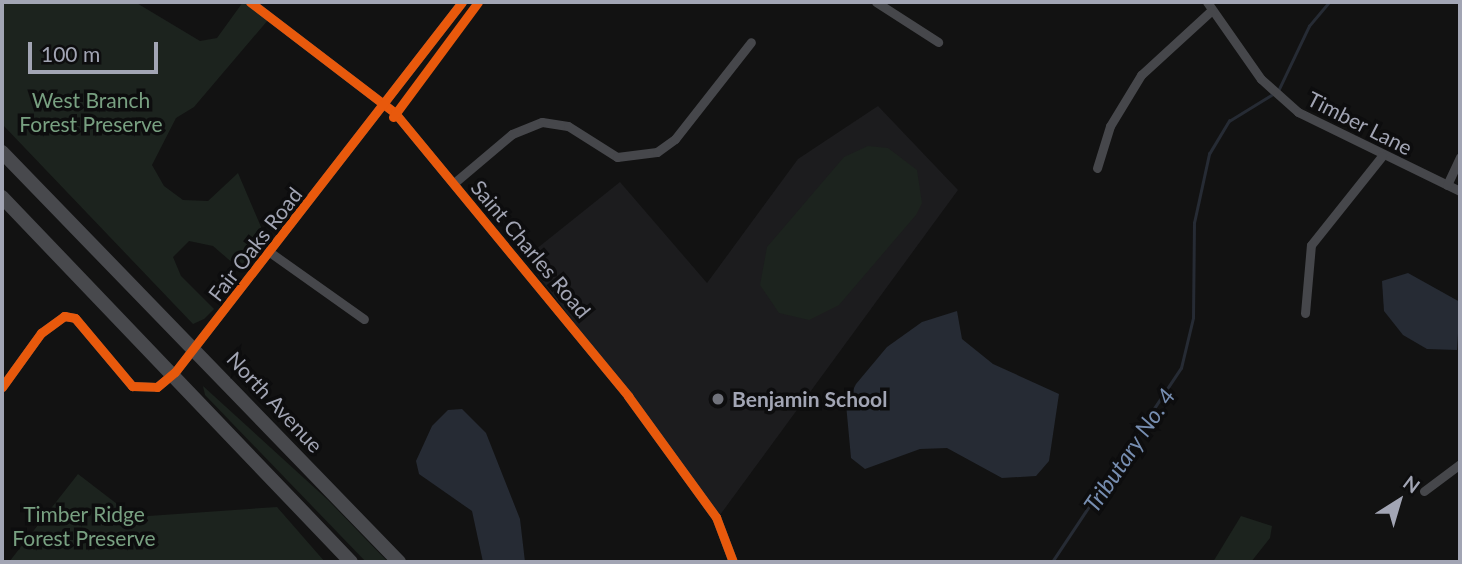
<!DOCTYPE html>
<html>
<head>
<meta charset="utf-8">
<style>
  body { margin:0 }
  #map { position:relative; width:1462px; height:564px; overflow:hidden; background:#121212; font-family:Lato,sans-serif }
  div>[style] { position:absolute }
  .built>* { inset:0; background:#1c1c1e }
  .green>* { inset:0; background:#1c231e }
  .water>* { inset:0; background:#262b34 }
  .stream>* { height:2.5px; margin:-1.25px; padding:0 1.25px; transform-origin:1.25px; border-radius:1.25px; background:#262b34 }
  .minor>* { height:9px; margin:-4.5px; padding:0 4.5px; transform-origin:4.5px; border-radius:4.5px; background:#46474b }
  .primary>* { height:14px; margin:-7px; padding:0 7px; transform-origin:7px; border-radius:7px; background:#48494d }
  .cycleway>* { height:9px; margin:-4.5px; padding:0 4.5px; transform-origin:4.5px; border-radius:4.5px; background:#e8590c }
  .dots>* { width:19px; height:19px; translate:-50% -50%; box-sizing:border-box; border:4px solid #0d0d0e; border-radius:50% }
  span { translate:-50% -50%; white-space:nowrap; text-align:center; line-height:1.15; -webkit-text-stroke:7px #0d0d0e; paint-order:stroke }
  .park-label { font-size:21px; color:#78a081 }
  .street-label { font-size:21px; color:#a2a5b4 }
  .poi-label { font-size:21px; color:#a2a5b4; font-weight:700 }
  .left { translate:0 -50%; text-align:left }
  .water-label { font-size:23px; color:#778eb1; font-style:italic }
  .frame { position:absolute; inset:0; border:4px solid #a2a5b4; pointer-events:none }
  .north { position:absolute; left:1364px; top:466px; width:70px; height:70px; -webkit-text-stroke:5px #0d0d0e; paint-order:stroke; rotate:37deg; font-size:19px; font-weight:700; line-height:28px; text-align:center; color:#a2a5b4 }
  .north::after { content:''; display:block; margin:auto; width:24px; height:32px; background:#a2a5b4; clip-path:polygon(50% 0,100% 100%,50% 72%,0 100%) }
  .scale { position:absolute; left:28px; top:42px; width:130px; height:32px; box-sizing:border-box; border:4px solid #a2a5b4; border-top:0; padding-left:9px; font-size:21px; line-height:24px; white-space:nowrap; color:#a2a5b4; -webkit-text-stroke:5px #0d0d0e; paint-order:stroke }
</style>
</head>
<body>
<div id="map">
  <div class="built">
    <div style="clip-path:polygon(878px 106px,958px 190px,720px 515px,525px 258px,620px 182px,707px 283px,798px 159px)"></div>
  </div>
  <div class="green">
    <div style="clip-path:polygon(2px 2px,135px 2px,200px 41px,217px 38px,243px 2px,268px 20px,194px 107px,176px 118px,152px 165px,164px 186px,183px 200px,208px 201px,238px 173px,267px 241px,242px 271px,213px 246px,189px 241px,173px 257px,181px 276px,214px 309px,204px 319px,193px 324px,2px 124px)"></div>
    <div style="clip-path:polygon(868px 146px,888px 148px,917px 170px,922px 203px,916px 215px,839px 305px,809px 320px,779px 313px,760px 285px,767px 247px,844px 157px)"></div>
    <div style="clip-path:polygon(203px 386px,328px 500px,388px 562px,366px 562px,205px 395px)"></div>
    <div style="clip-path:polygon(78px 474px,134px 517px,277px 507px,325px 562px,9px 562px)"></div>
    <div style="clip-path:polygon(1241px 516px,1272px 526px,1270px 538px,1251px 562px,1213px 562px)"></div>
  </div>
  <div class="water">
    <div style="clip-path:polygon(1408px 273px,1460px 302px,1457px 350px,1427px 349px,1403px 335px,1384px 311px,1382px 281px)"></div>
    <div style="clip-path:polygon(957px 311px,962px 339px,993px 364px,1059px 394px,1049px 461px,1036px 476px,1002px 478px,947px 448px,920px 449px,865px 469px,851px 458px,846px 404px,856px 384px,887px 347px,922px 322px)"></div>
    <div style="clip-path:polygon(462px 409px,486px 433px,520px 519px,525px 562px,483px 562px,472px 511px,419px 474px,416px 461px,432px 426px,448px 410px)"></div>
  </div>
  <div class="stream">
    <div style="left:1052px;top:562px;width:233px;rotate:-56.4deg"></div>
    <div style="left:1181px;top:368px;width:51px;rotate:-76.5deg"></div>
    <div style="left:1193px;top:318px;width:95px;rotate:-89.4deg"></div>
    <div style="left:1194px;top:223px;width:71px;rotate:-77.7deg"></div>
    <div style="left:1209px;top:154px;width:39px;rotate:-59deg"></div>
    <div style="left:1229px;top:121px;width:57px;rotate:-31.5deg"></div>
    <div style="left:1278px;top:91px;width:72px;rotate:-64.5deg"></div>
    <div style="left:1309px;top:26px;width:31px;rotate:-50deg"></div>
  </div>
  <div class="minor">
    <div style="left:250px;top:2px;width:183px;rotate:37.4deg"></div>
    <div style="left:395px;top:113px;width:367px;rotate:50.5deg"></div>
    <div style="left:628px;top:396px;width:150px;rotate:54deg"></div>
    <div style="left:716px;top:517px;width:48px;rotate:69.3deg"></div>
    <div style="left:876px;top:2px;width:74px;rotate:32.8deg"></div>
    <div style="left:1207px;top:2px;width:94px;rotate:55deg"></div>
    <div style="left:1261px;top:79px;width:50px;rotate:41.7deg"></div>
    <div style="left:1298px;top:112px;width:180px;rotate:26deg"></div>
    <div style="left:1097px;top:168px;width:44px;rotate:-72.8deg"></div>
    <div style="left:1110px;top:126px;width:60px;rotate:-58.7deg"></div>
    <div style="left:1141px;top:75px;width:96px;rotate:-42.5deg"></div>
    <div style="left:454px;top:183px;width:76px;rotate:-40.2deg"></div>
    <div style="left:512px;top:134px;width:32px;rotate:-22deg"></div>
    <div style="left:542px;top:122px;width:26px;rotate:9deg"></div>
    <div style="left:568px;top:126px;width:58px;rotate:32.3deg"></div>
    <div style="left:617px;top:157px;width:40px;rotate:-7.1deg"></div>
    <div style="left:657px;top:152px;width:22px;rotate:-36deg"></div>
    <div style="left:675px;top:139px;width:123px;rotate:-51.9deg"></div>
    <div style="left:1447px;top:185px;width:31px;rotate:-65deg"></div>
    <div style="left:271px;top:253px;width:114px;rotate:35.4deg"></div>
    <div style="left:1305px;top:313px;width:68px;rotate:-85deg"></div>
    <div style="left:1311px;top:245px;width:114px;rotate:-51.4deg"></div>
    <div style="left:2px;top:387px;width:67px;rotate:-54.2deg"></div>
    <div style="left:41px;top:333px;width:29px;rotate:-36deg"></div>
    <div style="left:64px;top:316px;width:11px;rotate:10deg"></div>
    <div style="left:75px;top:318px;width:89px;rotate:50deg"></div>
    <div style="left:132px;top:386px;width:25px;rotate:2deg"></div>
    <div style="left:157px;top:387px;width:23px;rotate:-40deg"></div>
    <div style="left:175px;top:372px;width:468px;rotate:-52.2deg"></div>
    <div style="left:1424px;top:491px;width:45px;rotate:-36.9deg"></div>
  </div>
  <div class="primary">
    <div style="left:2px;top:152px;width:571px;rotate:45.92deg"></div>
    <div style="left:2px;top:197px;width:505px;rotate:46.28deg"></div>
  </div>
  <div class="cycleway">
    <div style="left:250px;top:2px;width:183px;rotate:37.4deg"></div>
    <div style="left:395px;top:113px;width:367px;rotate:50.5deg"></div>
    <div style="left:628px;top:396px;width:150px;rotate:54deg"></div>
    <div style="left:716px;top:517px;width:48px;rotate:69.3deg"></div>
    <div style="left:393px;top:117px;width:143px;rotate:-53.5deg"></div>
    <div style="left:2px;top:387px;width:67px;rotate:-54.2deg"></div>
    <div style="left:41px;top:333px;width:29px;rotate:-36deg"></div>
    <div style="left:64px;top:316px;width:11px;rotate:10deg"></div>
    <div style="left:75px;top:318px;width:89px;rotate:50deg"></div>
    <div style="left:132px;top:386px;width:25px;rotate:2deg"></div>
    <div style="left:157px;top:387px;width:23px;rotate:-40deg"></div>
    <div style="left:175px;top:372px;width:468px;rotate:-52.2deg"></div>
  </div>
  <div class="dots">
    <div style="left:718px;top:399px;background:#70727b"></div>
  </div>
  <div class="park-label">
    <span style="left:91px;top:112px">West Branch<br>Forest Preserve</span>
    <span style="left:84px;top:526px">Timber Ridge<br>Forest Preserve</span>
  </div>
  <div class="street-label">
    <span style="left:1360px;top:123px;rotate:27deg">Timber Lane</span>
    <span style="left:255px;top:244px;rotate:-52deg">Fair Oaks Road</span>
    <span style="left:531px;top:249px;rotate:50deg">Saint Charles Road</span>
    <span style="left:275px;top:402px;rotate:47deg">North Avenue</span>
  </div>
  <div class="poi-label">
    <span class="left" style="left:732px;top:399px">Benjamin School</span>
  </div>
  <div class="water-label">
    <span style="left:1129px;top:450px;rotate:-56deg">Tributary No. 4</span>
  </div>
  <div class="frame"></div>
  <div class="north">N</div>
  <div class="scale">100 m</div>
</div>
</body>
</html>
